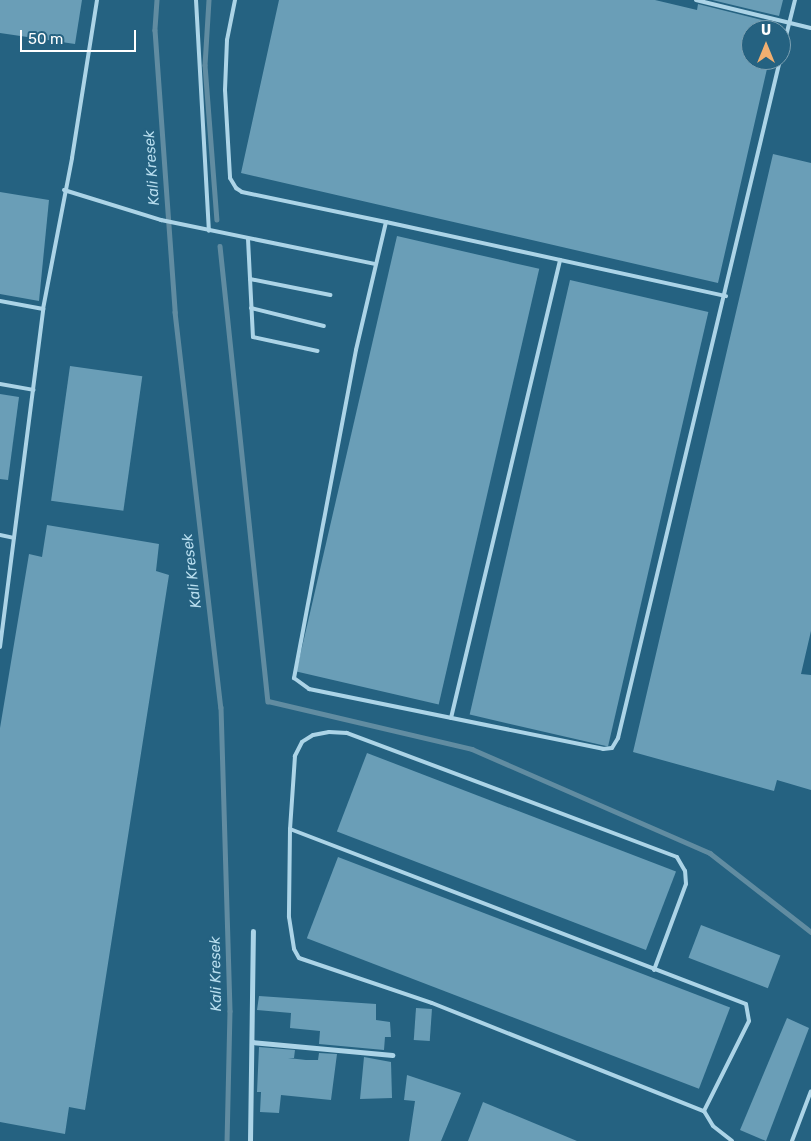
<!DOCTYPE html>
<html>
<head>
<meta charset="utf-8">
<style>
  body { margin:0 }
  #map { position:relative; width:811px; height:1141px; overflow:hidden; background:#256281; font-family:Rubik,sans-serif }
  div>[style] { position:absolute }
  .stream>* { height:4.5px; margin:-2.25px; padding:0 2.25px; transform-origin:2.25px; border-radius:2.25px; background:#618ca1 }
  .building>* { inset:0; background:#6a9eb7; transform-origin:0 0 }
  .service>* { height:4px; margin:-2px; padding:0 2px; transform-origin:2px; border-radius:2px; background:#acd4e7 }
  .minor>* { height:5px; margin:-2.5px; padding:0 2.5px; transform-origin:2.5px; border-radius:2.5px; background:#acd4e7 }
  span { translate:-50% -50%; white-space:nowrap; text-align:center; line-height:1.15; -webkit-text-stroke:5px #256281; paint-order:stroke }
  .water-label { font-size:15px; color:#b7ddee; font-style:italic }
  .north { position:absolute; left:741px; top:20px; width:50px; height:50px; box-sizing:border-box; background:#256281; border:1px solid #7ca1b3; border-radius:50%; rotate:0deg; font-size:14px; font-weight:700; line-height:20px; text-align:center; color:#fff }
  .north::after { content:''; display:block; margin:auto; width:18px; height:22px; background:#f1af70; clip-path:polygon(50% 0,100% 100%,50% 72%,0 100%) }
  .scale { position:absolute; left:20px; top:30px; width:116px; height:22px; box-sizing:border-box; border:2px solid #fff; border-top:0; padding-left:6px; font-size:15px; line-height:18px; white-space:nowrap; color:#fff; -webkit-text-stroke:4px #256281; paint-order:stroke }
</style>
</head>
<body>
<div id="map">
  <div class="stream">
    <div style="left:157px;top:0;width:30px;rotate:94deg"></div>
    <div style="left:155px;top:30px;width:283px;rotate:85.9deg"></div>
    <div style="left:175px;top:312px;width:398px;rotate:83.4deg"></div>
    <div style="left:221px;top:707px;width:304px;rotate:88.3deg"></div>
    <div style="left:230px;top:1011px;width:130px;rotate:91.3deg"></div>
    <div style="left:209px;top:0;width:65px;rotate:93.5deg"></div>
    <div style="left:205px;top:65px;width:155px;rotate:85.6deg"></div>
    <div style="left:220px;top:246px;width:458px;rotate:84deg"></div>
    <div style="left:268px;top:701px;width:210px;rotate:13.2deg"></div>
    <div style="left:472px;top:749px;width:260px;rotate:23.6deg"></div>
    <div style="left:710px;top:853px;width:128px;rotate:38deg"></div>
  </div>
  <div class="building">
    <div style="clip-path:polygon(0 0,82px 0,75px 44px,0 33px)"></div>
    <div style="clip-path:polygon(279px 0,655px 0,697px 10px,698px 4px,778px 24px,776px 30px,751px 30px,751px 60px,769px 60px,718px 283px,241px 173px)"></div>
    <div style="clip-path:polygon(712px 0,783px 0,779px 16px)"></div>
    <div style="clip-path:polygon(773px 154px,811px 163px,811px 631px,801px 674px,811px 675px,811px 790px,777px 780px,774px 791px,633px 752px)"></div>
    <div style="clip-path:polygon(0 192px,49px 200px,39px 301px,0 294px)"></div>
    <div style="left:397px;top:236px;width:146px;height:447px;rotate:13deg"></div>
    <div style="left:570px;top:280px;width:142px;height:446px;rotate:13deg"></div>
    <div style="left:70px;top:366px;width:73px;height:136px;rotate:8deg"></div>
    <div style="clip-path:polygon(0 394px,19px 397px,8px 480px,0 479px)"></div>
    <div style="clip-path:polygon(47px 525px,159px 544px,156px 571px,169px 575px,85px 1110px,69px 1107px,65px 1134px,0 1122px,0 728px,29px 554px,42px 557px)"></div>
    <div style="left:367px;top:753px;width:331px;height:84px;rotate:21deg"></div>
    <div style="left:338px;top:857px;width:420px;height:87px;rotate:21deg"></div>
    <div style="left:701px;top:925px;width:85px;height:35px;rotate:21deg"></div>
    <div style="clip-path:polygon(259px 996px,376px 1004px,376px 1020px,390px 1022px,391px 1037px,385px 1037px,384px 1050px,319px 1044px,320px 1031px,290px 1028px,291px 1013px,257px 1010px)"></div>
    <div style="left:416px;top:1008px;width:16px;height:32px;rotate:4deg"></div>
    <div style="clip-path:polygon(787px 1018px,809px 1028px,766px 1141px,740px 1130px)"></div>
    <div style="clip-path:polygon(259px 1047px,295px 1050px,294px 1058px,288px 1058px,306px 1060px,318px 1060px,319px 1053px,337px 1054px,331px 1100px,281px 1095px,279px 1113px,260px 1112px,261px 1092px,257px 1092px)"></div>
    <div style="clip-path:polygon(364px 1057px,391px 1062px,392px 1098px,360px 1099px)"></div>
    <div style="clip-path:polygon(407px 1075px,461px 1093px,441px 1141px,409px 1141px,415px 1101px,404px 1100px)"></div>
    <div style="clip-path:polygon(483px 1102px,577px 1141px,468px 1141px)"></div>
  </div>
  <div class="service">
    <div style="left:196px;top:0;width:231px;rotate:86.8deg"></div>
    <div style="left:235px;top:0;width:41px;rotate:101.3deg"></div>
    <div style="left:227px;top:40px;width:50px;rotate:92.3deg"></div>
    <div style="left:225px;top:90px;width:88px;rotate:86.7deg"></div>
    <div style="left:230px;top:178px;width:12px;rotate:59deg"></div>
    <div style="left:236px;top:188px;width:7px;rotate:34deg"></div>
    <div style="left:242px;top:192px;width:147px;rotate:11.8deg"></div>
    <div style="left:386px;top:222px;width:131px;rotate:103.2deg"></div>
    <div style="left:356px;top:350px;width:334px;rotate:100.7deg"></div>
    <div style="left:294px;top:678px;width:19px;rotate:36deg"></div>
    <div style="left:309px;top:689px;width:300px;rotate:11.5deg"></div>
    <div style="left:603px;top:749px;width:9px;rotate:-6deg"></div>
    <div style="left:612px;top:748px;width:12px;rotate:-59deg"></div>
    <div style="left:618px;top:738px;width:697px;rotate:-76.56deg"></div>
    <div style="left:696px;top:0;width:118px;rotate:13.7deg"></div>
    <div style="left:781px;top:56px;width:58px;rotate:-76deg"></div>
    <div style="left:64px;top:190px;width:102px;rotate:17.2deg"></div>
    <div style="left:161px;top:220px;width:218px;rotate:11.6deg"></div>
    <div style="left:386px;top:222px;width:348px;rotate:12.3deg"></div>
    <div style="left:248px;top:239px;width:98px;rotate:87.1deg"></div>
    <div style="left:253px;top:337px;width:66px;rotate:12.2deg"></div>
    <div style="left:250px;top:279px;width:82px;rotate:11.3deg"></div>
    <div style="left:0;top:301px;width:44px;rotate:10.5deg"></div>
    <div style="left:251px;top:308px;width:75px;rotate:13.9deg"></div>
    <div style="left:0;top:384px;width:34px;rotate:10deg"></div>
    <div style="left:0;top:535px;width:14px;rotate:12deg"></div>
    <div style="left:0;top:647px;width:341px;rotate:-82.7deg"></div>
    <div style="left:43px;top:309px;width:154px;rotate:-79.1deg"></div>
    <div style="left:72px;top:158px;width:160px;rotate:-81deg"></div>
    <div style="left:451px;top:718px;width:471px;rotate:-76.6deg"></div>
    <div style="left:290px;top:829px;width:488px;rotate:21deg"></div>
    <div style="left:746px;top:1004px;width:17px;rotate:80deg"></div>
    <div style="left:749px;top:1021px;width:101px;rotate:116.6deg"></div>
    <div style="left:654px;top:970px;width:92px;rotate:-69.6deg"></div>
    <div style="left:686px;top:884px;width:13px;rotate:-94deg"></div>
    <div style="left:685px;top:871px;width:16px;rotate:-120deg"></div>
    <div style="left:677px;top:857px;width:353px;rotate:-159.4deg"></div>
    <div style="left:347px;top:733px;width:18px;rotate:-177deg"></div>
    <div style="left:329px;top:732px;width:16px;rotate:169deg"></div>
    <div style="left:313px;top:735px;width:13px;rotate:148deg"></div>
    <div style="left:302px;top:742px;width:16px;rotate:117deg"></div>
    <div style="left:295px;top:756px;width:73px;rotate:93.9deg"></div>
    <div style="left:290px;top:829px;width:88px;rotate:90.7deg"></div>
    <div style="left:289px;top:917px;width:32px;rotate:81deg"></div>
    <div style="left:294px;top:949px;width:10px;rotate:61deg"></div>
    <div style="left:299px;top:958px;width:140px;rotate:18.7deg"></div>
    <div style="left:432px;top:1003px;width:293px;rotate:21.7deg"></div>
    <div style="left:704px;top:1111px;width:17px;rotate:59deg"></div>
    <div style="left:713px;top:1126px;width:24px;rotate:38deg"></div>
    <div style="left:792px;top:1141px;width:53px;rotate:-69.2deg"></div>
  </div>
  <div class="minor">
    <div style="left:252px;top:1042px;width:141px;rotate:5.3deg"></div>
    <div style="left:250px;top:1141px;width:210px;rotate:-89.2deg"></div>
  </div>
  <div class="water-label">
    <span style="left:152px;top:168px;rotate:-94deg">Kali Kresek</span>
    <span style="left:192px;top:571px;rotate:-97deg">Kali Kresek</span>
    <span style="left:216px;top:974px;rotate:-91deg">Kali Kresek</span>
  </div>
  <div class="north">U</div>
  <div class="scale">50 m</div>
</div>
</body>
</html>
